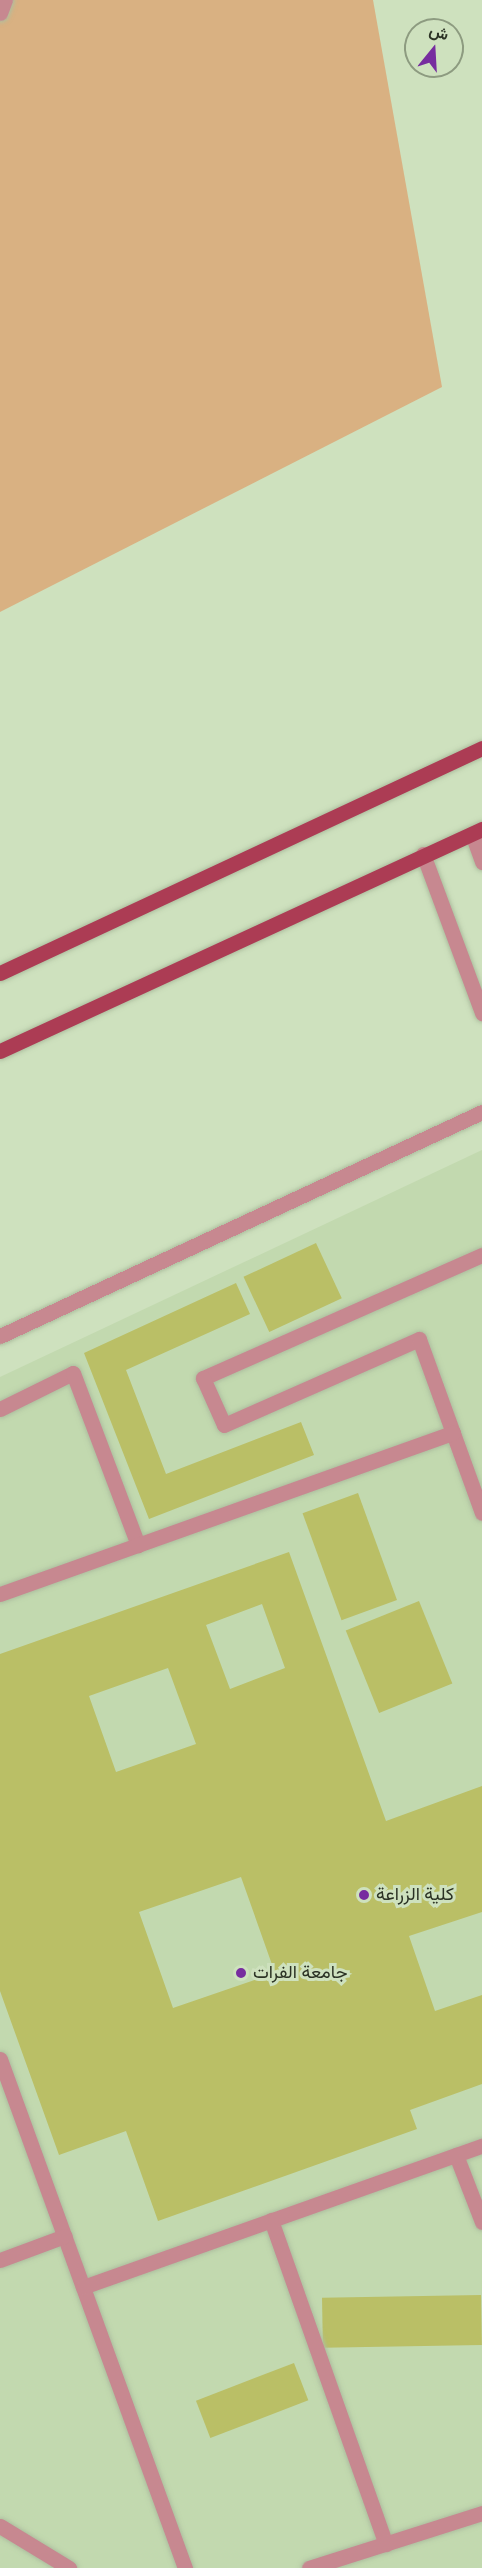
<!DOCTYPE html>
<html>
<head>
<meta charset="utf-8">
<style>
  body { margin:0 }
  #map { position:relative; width:482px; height:2568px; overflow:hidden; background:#cee1be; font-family:Spectral,Vazirmatn,serif }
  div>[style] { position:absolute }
  .built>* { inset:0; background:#c2d9af }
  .green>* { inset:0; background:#d9b182 }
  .building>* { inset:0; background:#babf66; transform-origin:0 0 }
  .roads { filter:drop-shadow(0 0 2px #adbe9f) drop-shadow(0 0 2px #adbe9f) }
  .lane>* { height:15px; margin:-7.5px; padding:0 7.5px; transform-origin:7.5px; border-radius:7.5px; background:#c78890 }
  .street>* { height:15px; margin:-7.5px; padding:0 7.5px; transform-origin:7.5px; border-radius:7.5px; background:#c78890 }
  .primary>* { height:15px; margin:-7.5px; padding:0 7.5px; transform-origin:7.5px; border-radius:7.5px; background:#ac3c54 }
  .dots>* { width:16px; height:16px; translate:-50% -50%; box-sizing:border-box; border:3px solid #cee1be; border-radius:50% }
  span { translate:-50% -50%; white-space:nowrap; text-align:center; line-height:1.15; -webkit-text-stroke:6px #cee1be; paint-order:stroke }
  .poi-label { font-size:18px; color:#2b3224 }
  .left { translate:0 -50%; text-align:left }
  .north { position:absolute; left:404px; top:18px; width:60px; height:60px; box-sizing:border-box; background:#cee1be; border:2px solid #8d9b80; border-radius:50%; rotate:18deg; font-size:16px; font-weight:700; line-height:24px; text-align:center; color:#2b3224 }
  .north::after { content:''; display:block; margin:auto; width:21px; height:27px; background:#772d9f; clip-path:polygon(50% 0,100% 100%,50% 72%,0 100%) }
</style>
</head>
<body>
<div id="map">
  <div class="built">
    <div style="clip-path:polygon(482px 1150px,482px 2568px,0 2568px,0 1377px)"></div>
  </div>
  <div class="green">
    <div style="clip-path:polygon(0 0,373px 0,442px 387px,0 612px)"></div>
  </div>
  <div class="building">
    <div style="left:316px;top:1243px;width:61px;height:80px;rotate:65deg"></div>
    <div style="clip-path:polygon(236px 1283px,250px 1314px,126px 1370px,166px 1474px,301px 1422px,314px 1455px,149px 1519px,84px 1353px)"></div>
    <div style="left:358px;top:1493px;width:114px;height:59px;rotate:70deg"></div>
    <div style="clip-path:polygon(evenodd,289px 1552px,386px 1821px,482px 1786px,482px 1912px,409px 1936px,435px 2011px,482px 1995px,482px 2084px,410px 2110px,417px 2129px,158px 2221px,126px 2131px,59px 2155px,0 1991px,0 1654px,289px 1552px,262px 1604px,285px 1668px,230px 1689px,206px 1625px,262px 1604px,289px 1552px,168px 1668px,196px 1744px,116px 1772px,89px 1696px,168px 1668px,289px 1552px,241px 1877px,275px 1973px,173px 2008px,139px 1912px,241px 1877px)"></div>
    <div style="left:419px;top:1601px;width:89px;height:79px;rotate:68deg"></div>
    <div style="left:481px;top:2295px;width:50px;height:159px;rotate:89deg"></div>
    <div style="left:294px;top:2363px;width:40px;height:105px;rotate:69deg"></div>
  </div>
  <div class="roads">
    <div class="lane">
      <div style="left:482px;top:1255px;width:305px;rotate:156.2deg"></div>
      <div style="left:203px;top:1378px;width:51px;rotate:65.9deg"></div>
      <div style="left:224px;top:1425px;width:213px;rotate:-23.8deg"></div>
      <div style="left:419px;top:1339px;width:185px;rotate:70.1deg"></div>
      <div style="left:0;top:1409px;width:81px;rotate:-26.3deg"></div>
      <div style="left:73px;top:1373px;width:184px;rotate:69.3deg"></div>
      <div style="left:0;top:1594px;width:481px;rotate:-19.6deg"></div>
      <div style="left:0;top:2059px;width:542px;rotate:70.03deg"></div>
      <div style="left:456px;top:2155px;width:72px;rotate:68.8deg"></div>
      <div style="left:271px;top:2220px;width:344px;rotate:70.5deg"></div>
      <div style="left:0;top:2260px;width:69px;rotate:-20.3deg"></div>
      <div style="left:83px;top:2287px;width:423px;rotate:-19.5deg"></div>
      <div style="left:0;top:2526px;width:81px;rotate:31.3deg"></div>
      <div style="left:309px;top:2568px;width:182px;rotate:-17.6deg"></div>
    </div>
    <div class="street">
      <div style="left:0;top:13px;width:14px;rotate:-69deg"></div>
      <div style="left:472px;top:834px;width:30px;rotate:70deg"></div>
      <div style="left:423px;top:854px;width:170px;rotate:69.6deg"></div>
      <div style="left:0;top:1336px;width:532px;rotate:-24.93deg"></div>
    </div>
    <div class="primary">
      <div style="left:0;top:973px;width:532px;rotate:-25.02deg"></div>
      <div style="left:0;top:1051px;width:531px;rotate:-24.73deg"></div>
    </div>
  </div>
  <div class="dots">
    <div style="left:364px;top:1895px;background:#772d9f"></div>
    <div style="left:241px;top:1973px;background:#772d9f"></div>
  </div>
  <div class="poi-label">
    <span class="left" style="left:376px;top:1895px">كلية الزراعة</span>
    <span class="left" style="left:253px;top:1973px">جامعة الفرات</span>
  </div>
  <div class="north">ش</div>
</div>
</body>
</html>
